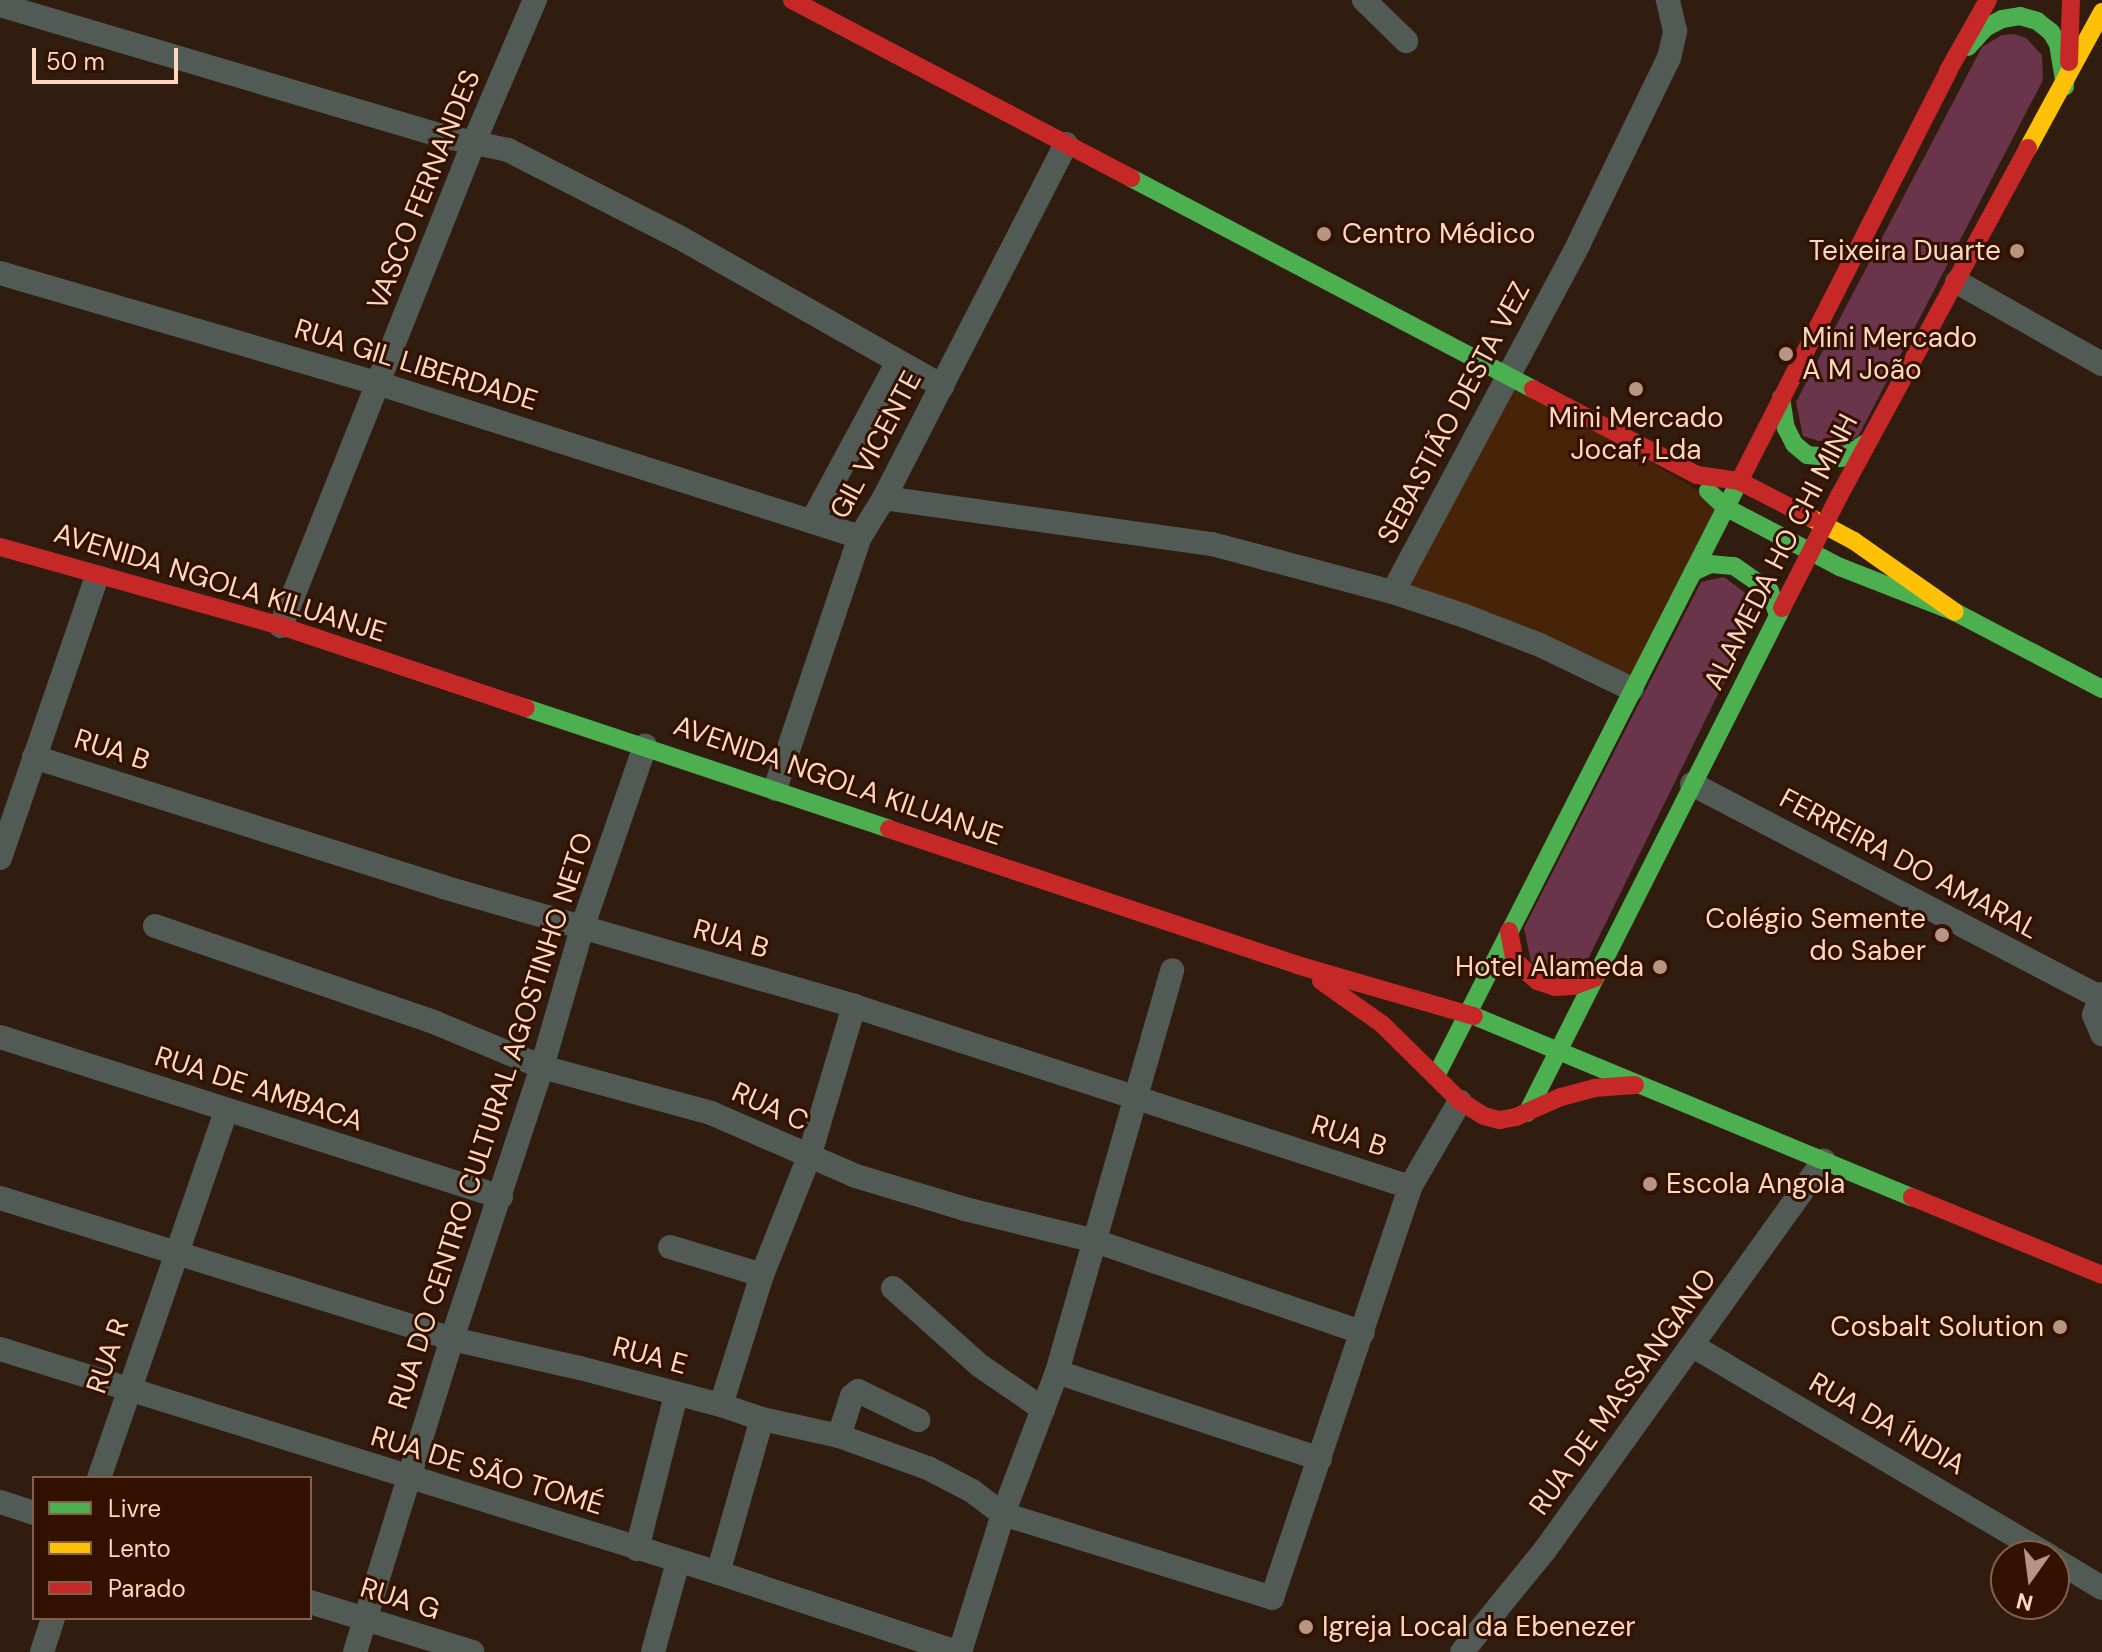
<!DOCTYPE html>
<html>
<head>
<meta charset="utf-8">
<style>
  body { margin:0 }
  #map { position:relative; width:2102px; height:1652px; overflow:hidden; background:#301d10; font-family:"DM Sans",sans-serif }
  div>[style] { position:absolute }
  .built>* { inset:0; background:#472307 }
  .green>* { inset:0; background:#6a344a }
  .street>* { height:24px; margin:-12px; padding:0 12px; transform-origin:12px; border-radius:12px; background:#525a55 }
  .fast>* { height:18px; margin:-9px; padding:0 9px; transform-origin:9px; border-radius:9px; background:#4caf50 }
  .slow>* { height:18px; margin:-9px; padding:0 9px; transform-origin:9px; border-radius:9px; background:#ffc107 }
  .jam>* { height:18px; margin:-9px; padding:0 9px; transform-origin:9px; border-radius:9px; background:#c62828 }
  .dots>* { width:22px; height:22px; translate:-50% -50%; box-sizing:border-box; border:4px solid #310; border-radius:50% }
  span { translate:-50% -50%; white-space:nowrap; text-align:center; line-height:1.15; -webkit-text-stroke:6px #310; paint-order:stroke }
  .street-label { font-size:28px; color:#fed7bf }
  .poi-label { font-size:28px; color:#fed7bf }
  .left { translate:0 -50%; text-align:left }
  .right { translate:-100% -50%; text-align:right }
  .legend { position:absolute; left:32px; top:1476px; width:280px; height:144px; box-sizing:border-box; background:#310; border:2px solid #84604c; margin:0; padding:10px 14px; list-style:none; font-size:24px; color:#fed7bf }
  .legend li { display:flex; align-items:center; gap:16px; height:40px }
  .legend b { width:40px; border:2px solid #84604c }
  .north { position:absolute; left:1990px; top:1540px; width:80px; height:80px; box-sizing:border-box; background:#310; border:2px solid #84604c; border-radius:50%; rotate:194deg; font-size:22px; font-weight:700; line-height:32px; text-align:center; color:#fed7bf }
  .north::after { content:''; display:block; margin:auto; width:28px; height:36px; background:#b69682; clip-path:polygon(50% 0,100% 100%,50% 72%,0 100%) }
  .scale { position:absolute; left:32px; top:48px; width:146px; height:36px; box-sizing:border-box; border:4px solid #fed7bf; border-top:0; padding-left:10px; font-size:24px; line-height:28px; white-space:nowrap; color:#fed7bf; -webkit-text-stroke:6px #310; paint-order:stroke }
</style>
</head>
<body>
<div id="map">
  <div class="built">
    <div style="clip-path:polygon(1509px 376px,1725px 507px,1632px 689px,1393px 592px)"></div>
  </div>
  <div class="green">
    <div style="clip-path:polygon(2014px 34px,2026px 38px,2042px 55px,2043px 80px,1859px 435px,1841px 448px,1803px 436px,1796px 402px,1982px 47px,2002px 35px)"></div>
    <div style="clip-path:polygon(1724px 577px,1752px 598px,1753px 623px,1587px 961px,1568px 974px,1531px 962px,1524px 928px,1701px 582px)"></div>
  </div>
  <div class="street">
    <div style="left:1364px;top:0;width:59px;rotate:44.3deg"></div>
    <div style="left:0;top:5px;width:457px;rotate:16.5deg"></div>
    <div style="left:438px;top:135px;width:72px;rotate:12.1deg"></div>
    <div style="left:508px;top:150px;width:190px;rotate:27deg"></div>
    <div style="left:677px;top:236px;width:305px;rotate:29.5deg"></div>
    <div style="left:0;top:273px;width:393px;rotate:16.3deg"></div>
    <div style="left:377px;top:383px;width:507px;rotate:17.68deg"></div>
    <div style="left:1957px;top:282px;width:167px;rotate:29.5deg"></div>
    <div style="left:884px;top:498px;width:331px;rotate:8deg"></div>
    <div style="left:1212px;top:544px;width:187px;rotate:14.9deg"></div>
    <div style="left:1393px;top:592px;width:76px;rotate:18.4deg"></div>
    <div style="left:1465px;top:616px;width:80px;rotate:21.1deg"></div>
    <div style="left:1540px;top:645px;width:102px;rotate:25.6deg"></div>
    <div style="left:813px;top:519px;width:179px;rotate:-61.6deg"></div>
    <div style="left:1393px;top:592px;width:395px;rotate:-61.9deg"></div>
    <div style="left:1579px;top:243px;width:206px;rotate:-64.1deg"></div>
    <div style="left:1669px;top:58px;width:28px;rotate:-77deg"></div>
    <div style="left:1675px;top:31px;width:32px;rotate:-103deg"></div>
    <div style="left:281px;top:626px;width:521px;rotate:-68.26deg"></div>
    <div style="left:474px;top:142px;width:155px;rotate:-66.8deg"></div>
    <div style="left:34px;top:757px;width:429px;rotate:17.6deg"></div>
    <div style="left:443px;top:887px;width:428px;rotate:16.1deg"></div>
    <div style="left:854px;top:1006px;width:585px;rotate:18.03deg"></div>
    <div style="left:1692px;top:784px;width:459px;rotate:27.6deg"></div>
    <div style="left:775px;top:789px;width:266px;rotate:-71.4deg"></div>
    <div style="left:860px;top:537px;width:46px;rotate:-58.4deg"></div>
    <div style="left:884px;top:498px;width:398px;rotate:-62.8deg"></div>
    <div style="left:0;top:858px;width:297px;rotate:-71deg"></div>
    <div style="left:155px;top:926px;width:297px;rotate:19deg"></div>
    <div style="left:436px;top:1023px;width:115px;rotate:22.5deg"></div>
    <div style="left:542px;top:1067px;width:175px;rotate:15.2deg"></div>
    <div style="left:711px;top:1113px;width:158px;rotate:23.5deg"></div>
    <div style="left:856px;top:1176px;width:114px;rotate:16.8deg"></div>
    <div style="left:965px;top:1209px;width:134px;rotate:13.8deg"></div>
    <div style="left:1095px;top:1241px;width:283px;rotate:18.9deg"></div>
    <div style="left:2102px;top:994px;width:22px;rotate:111deg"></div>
    <div style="left:2094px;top:1015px;width:21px;rotate:67deg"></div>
    <div style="left:0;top:1037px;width:526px;rotate:17.71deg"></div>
    <div style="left:0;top:1198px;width:473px;rotate:17.3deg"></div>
    <div style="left:452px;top:1339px;width:131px;rotate:12.8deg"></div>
    <div style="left:580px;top:1368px;width:146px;rotate:14.7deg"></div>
    <div style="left:721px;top:1405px;width:43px;rotate:18.9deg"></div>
    <div style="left:762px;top:1419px;width:79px;rotate:12.4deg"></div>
    <div style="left:839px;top:1436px;width:95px;rotate:19.8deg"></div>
    <div style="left:928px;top:1468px;width:50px;rotate:27.6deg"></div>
    <div style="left:972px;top:1491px;width:39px;rotate:37deg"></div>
    <div style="left:1003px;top:1514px;width:282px;rotate:17.3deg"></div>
    <div style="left:1272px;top:1598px;width:434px;rotate:-71.4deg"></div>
    <div style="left:1410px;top:1187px;width:99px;rotate:-59.8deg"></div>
    <div style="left:670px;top:1247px;width:96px;rotate:16.9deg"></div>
    <div style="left:893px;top:1288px;width:115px;rotate:41.8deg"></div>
    <div style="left:979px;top:1365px;width:78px;rotate:34.5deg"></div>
    <div style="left:1693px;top:1346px;width:414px;rotate:30.5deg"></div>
    <div style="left:0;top:1349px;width:759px;rotate:17.31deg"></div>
    <div style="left:725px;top:1575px;width:243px;rotate:18.4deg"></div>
    <div style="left:1057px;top:1372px;width:277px;rotate:18.3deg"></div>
    <div style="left:721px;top:1405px;width:136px;rotate:-72.5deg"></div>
    <div style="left:762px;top:1275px;width:127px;rotate:-68.3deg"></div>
    <div style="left:809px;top:1157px;width:158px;rotate:-73.4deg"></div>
    <div style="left:839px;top:1436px;width:42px;rotate:-72deg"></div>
    <div style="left:852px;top:1396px;width:8px;rotate:-40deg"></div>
    <div style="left:858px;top:1391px;width:67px;rotate:25.8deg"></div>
    <div style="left:99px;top:1478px;width:388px;rotate:-70.9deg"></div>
    <div style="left:0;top:1502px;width:36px;rotate:18deg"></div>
    <div style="left:637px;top:1549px;width:159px;rotate:-75.8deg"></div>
    <div style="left:2054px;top:1559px;width:56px;rotate:31.1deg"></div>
    <div style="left:718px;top:1573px;width:160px;rotate:-74.1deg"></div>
    <div style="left:310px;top:1602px;width:170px;rotate:17.1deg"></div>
    <div style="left:42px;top:1652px;width:36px;rotate:-72deg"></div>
    <div style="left:355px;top:1652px;width:328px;rotate:-72.8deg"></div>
    <div style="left:452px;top:1339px;width:287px;rotate:-71.7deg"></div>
    <div style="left:542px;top:1067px;width:145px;rotate:-73.9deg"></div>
    <div style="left:582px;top:928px;width:193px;rotate:-70.9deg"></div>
    <div style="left:653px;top:1652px;width:93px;rotate:-74.5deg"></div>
    <div style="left:960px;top:1652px;width:145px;rotate:-72.7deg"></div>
    <div style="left:1003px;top:1514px;width:152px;rotate:-69.2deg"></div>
    <div style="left:1057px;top:1372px;width:418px;rotate:-74deg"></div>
    <div style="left:1462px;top:1652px;width:132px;rotate:-50.9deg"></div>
    <div style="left:1545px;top:1550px;width:479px;rotate:-54.4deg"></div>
  </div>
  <div class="fast">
    <div style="left:1968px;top:47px;width:25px;rotate:-48deg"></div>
    <div style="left:1985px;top:28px;width:19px;rotate:-28deg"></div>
    <div style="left:2002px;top:19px;width:18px;rotate:-9deg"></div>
    <div style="left:2020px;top:16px;width:18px;rotate:16deg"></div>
    <div style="left:2037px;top:21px;width:18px;rotate:38deg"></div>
    <div style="left:2051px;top:32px;width:14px;rotate:60deg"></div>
    <div style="left:2058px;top:44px;width:43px;rotate:80.5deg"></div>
    <div style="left:1131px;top:178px;width:454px;rotate:27.7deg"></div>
    <div style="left:1781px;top:398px;width:30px;rotate:81deg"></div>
    <div style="left:1786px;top:428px;width:18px;rotate:63deg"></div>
    <div style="left:1794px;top:444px;width:17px;rotate:40deg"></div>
    <div style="left:1807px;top:455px;width:34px;rotate:5deg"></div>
    <div style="left:1841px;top:458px;width:31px;rotate:-31deg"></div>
    <div style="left:1708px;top:491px;width:23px;rotate:43deg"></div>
    <div style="left:1725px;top:507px;width:130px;rotate:27.6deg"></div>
    <div style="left:1840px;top:567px;width:123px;rotate:21.4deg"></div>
    <div style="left:1955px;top:612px;width:166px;rotate:27.6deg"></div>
    <div style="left:1693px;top:572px;width:19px;rotate:-25deg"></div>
    <div style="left:1710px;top:564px;width:24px;rotate:5deg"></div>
    <div style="left:1734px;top:566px;width:44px;rotate:34.8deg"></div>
    <div style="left:1770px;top:591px;width:26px;rotate:72deg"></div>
    <div style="left:526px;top:708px;width:383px;rotate:18.4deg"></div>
    <div style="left:1474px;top:1016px;width:474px;rotate:22.5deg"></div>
    <div style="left:1436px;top:1076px;width:671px;rotate:-62.98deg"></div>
    <div style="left:1527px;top:1113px;width:566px;rotate:-63.21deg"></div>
  </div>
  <div class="slow">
    <div style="left:2028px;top:148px;width:155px;rotate:-61.4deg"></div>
    <div style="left:1811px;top:518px;width:49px;rotate:28.1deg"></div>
    <div style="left:1854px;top:541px;width:123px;rotate:35.1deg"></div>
  </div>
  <div class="jam">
    <div style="left:792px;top:0;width:383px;rotate:27.7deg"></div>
    <div style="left:2069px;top:62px;width:62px;rotate:-88.2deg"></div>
    <div style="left:1533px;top:389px;width:185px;rotate:27.7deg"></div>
    <div style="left:1697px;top:475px;width:42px;rotate:8.1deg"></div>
    <div style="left:1739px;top:481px;width:81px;rotate:27.2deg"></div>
    <div style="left:1741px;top:478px;width:457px;rotate:-63deg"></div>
    <div style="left:1948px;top:71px;width:81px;rotate:-60.6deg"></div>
    <div style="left:0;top:547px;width:292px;rotate:15.7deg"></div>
    <div style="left:281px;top:626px;width:258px;rotate:18.5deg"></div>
    <div style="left:1782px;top:608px;width:126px;rotate:-63deg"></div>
    <div style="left:1839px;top:496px;width:396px;rotate:-61.5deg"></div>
    <div style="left:889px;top:829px;width:430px;rotate:18.4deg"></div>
    <div style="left:1297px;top:965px;width:184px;rotate:16.1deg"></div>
    <div style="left:1509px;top:931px;width:31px;rotate:79deg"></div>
    <div style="left:1515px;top:961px;width:30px;rotate:42deg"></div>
    <div style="left:1537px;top:981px;width:19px;rotate:18deg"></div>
    <div style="left:1555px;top:987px;width:18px;rotate:-3deg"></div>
    <div style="left:1573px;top:986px;width:23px;rotate:-20deg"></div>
    <div style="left:1321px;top:981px;width:75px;rotate:35.2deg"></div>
    <div style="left:1382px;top:1024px;width:110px;rotate:44.6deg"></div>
    <div style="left:1460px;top:1101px;width:28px;rotate:32deg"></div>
    <div style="left:1484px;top:1116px;width:16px;rotate:15deg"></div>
    <div style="left:1499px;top:1120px;width:17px;rotate:-10deg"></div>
    <div style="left:1516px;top:1117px;width:49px;rotate:-24deg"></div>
    <div style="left:1561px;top:1097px;width:34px;rotate:-15deg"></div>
    <div style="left:1594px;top:1088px;width:41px;rotate:-4.2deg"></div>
    <div style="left:1912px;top:1197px;width:205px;rotate:22.3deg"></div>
  </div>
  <div class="dots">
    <div style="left:1324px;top:234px;background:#b69682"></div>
    <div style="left:2017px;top:251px;background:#b69682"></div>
    <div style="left:1786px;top:354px;background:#b69682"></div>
    <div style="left:1636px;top:389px;background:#b69682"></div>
    <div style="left:1942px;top:935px;background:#b69682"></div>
    <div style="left:1660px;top:967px;background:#b69682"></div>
    <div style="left:1650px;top:1184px;background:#b69682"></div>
    <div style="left:2060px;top:1327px;background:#b69682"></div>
    <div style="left:1306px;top:1627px;background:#b69682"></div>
  </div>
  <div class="street-label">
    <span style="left:424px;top:190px;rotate:-68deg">VASCO FERNANDES</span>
    <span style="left:416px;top:365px;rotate:17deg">RUA GIL LIBERDADE</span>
    <span style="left:1454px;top:413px;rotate:-62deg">SEBASTIÃO DESTA VEZ</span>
    <span style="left:876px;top:445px;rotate:-62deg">GIL VICENTE</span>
    <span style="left:1781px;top:552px;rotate:-63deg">ALAMEDA HO CHI MINH</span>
    <span style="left:220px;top:583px;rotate:17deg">AVENIDA NGOLA KILUANJE</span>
    <span style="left:112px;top:750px;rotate:18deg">RUA B</span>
    <span style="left:838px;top:781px;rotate:19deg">AVENIDA NGOLA KILUANJE</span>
    <span style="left:1909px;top:864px;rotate:28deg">FERREIRA DO AMARAL</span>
    <span style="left:731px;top:939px;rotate:16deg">RUA B</span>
    <span style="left:259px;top:1089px;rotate:18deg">RUA DE AMBACA</span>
    <span style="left:770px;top:1107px;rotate:24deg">RUA C</span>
    <span style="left:491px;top:1121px;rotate:-72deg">RUA DO CENTRO CULTURAL AGOSTINHO NETO</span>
    <span style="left:1349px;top:1136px;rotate:18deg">RUA B</span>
    <span style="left:108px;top:1356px;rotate:-71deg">RUA R</span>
    <span style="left:650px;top:1356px;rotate:15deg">RUA E</span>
    <span style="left:1623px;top:1392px;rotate:-54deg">RUA DE MASSANGANO</span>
    <span style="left:1887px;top:1424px;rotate:30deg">RUA DA ÍNDIA</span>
    <span style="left:487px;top:1471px;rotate:17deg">RUA DE SÃO TOMÉ</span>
    <span style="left:400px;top:1599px;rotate:17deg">RUA G</span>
  </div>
  <div class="poi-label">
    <span class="left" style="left:1342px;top:234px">Centro Médico</span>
    <span class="right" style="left:2001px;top:251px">Teixeira Duarte</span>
    <span class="left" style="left:1802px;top:354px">Mini Mercado<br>A M João</span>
    <span style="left:1636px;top:434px">Mini Mercado<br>Jocaf, Lda</span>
    <span class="right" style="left:1926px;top:935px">Colégio Semente<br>do Saber</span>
    <span class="right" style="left:1644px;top:967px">Hotel Alameda</span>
    <span class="left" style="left:1666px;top:1184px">Escola Angola</span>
    <span class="right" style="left:2044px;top:1327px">Cosbalt Solution</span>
    <span class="left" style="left:1322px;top:1627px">Igreja Local da Ebenezer</span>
  </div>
  <ul class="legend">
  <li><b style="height:10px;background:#4caf50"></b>Livre</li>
  <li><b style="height:10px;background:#ffc107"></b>Lento</li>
  <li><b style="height:10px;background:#c62828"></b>Parado</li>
  </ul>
  <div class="north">N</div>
  <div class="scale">50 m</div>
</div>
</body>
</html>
